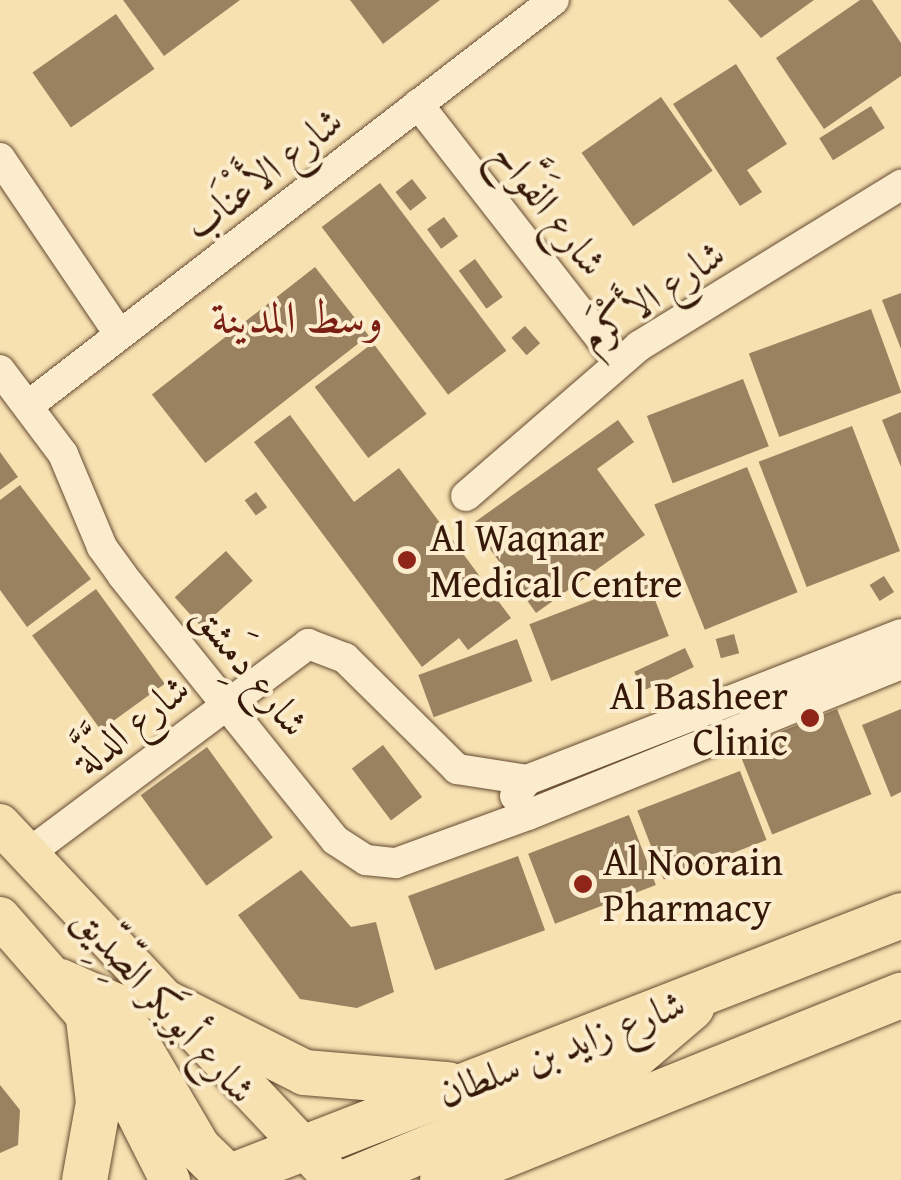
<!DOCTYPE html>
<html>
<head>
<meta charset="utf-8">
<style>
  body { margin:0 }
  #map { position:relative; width:901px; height:1180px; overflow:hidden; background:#f7e1b1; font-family:"Gentium Book Plus",Amiri,serif }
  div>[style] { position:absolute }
  .building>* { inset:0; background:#9a8160; transform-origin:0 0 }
  .roads { filter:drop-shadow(0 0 2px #664a32) drop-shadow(0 0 2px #664a32) }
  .minor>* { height:30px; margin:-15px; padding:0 15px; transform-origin:15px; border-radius:15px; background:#faeccc }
  .major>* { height:40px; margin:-20px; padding:0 20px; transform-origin:20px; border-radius:20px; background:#f7e1b1 }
  .highway>* { height:45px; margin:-22.5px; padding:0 22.5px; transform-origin:22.5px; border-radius:22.5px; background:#f7e1b1 }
  .dots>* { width:28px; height:28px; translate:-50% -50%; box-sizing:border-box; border:5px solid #faeccc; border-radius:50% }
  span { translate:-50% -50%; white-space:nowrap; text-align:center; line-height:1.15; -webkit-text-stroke:8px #faeccc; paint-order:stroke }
  .street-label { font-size:40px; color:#351808 }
  .poi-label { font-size:40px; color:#351808 }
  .left { translate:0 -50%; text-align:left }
  .right { translate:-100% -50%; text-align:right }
  .quarter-label { font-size:45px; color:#7a1f14 }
</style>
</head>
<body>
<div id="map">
  <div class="building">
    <div style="clip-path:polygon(123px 0,240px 0,164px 56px)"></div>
    <div style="clip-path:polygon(350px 0,440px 0,383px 44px)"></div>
    <div style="clip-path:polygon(728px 0,814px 0,761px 38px)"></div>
    <div style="clip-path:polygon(860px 0,872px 0,901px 43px,901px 76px,824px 129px,776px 58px)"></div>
    <div style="left:116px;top:14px;width:67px;height:102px;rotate:55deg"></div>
    <div style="clip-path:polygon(736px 64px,787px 144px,747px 170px,762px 192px,740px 206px,673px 104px)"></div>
    <div style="left:661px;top:97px;width:90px;height:97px;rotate:55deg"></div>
    <div style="left:871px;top:106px;width:26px;height:61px;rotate:58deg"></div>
    <div style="left:412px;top:179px;width:24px;height:21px;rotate:52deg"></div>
    <div style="left:380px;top:183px;width:210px;height:73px;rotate:53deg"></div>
    <div style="left:444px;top:217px;width:24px;height:21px;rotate:54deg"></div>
    <div style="left:475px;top:259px;width:47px;height:20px;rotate:54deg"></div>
    <div style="left:315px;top:267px;width:87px;height:207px;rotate:52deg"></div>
    <div style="clip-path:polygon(901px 293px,901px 349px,882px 300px)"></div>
    <div style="left:871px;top:309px;width:89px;height:130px;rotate:70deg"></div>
    <div style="left:525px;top:326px;width:23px;height:18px;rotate:49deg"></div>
    <div style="left:373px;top:343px;width:89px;height:73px;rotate:53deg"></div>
    <div style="left:743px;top:379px;width:72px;height:103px;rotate:69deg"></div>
    <div style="clip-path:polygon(901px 412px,901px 467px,882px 420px)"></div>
    <div style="clip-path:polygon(290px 415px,354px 502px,399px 468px,511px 618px,468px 650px,459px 638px,422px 667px,254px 442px)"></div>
    <div style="clip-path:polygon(618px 420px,634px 442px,597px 469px,645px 535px,536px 613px,472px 524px)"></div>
    <div style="left:852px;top:426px;width:134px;height:100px;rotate:69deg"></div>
    <div style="clip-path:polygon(0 452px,18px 477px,0 490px)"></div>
    <div style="left:747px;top:467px;width:135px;height:100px;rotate:68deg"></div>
    <div style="clip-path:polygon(20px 485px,91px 579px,27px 627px,0 590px,0 500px)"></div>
    <div style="left:256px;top:492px;width:19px;height:14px;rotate:54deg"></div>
    <div style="left:226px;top:551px;width:40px;height:69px;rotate:48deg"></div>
    <div style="left:884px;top:576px;width:19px;height:17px;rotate:58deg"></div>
    <div style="left:647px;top:579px;width:61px;height:126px;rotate:69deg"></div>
    <div style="left:96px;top:589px;width:117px;height:79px;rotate:54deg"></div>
    <div style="left:734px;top:634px;width:20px;height:19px;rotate:75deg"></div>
    <div style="left:517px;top:639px;width:45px;height:105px;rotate:70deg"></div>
    <div style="left:685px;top:648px;width:21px;height:56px;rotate:65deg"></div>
    <div style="left:837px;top:709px;width:92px;height:107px;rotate:68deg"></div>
    <div style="clip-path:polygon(901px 709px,901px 792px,891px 797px,862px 725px)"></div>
    <div style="left:383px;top:745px;width:65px;height:39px;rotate:53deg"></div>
    <div style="left:207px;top:747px;width:112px;height:82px;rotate:54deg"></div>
    <div style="left:740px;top:771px;width:74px;height:110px;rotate:69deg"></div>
    <div style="left:629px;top:815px;width:75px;height:108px;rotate:69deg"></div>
    <div style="left:518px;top:856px;width:79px;height:117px;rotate:70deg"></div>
    <div style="clip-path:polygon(301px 870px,351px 927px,376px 922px,394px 992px,357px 1008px,300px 999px,238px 915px)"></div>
    <div style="clip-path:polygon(0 1085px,20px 1110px,18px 1145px,0 1153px)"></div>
  </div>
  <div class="roads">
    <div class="minor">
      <div style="left:418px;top:104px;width:327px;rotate:52.1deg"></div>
      <div style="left:0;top:158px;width:212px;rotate:55.9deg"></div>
      <div style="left:0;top:370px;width:105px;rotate:53.1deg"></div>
      <div style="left:63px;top:454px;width:101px;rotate:67.2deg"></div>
      <div style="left:102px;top:547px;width:34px;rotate:54deg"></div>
      <div style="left:122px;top:575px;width:340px;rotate:51.2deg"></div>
      <div style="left:335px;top:840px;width:37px;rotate:33deg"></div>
      <div style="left:366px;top:860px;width:30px;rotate:6deg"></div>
      <div style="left:396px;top:863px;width:140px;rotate:-20deg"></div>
      <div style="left:528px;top:815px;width:402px;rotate:-22deg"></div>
      <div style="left:29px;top:405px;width:663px;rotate:-37.65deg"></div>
      <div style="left:466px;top:496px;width:229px;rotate:-40.9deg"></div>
      <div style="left:639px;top:346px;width:308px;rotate:-31.6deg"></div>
      <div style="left:515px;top:796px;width:20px;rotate:-53deg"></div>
      <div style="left:527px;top:780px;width:401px;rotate:-21.3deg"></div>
      <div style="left:29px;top:853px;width:349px;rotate:-36.8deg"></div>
      <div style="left:308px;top:644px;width:40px;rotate:21deg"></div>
      <div style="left:345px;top:658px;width:158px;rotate:44.7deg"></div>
      <div style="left:457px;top:769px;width:71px;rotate:8.9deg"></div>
    </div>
    <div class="major">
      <div style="left:0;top:824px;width:488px;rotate:46.8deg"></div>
      <div style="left:0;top:917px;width:134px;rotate:48.9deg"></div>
      <div style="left:88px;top:1018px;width:182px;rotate:63.2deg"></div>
    </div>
    <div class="highway">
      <div style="left:60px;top:981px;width:59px;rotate:24deg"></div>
      <div style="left:114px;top:1005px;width:166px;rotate:59.6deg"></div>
      <div style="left:198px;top:1148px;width:46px;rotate:44.1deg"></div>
      <div style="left:163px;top:1001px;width:158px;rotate:26.7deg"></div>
      <div style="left:304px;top:1072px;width:144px;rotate:4.8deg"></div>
      <div style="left:84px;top:1180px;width:79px;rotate:-79.8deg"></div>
      <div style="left:98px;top:1102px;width:85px;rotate:-96.8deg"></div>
      <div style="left:220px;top:1180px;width:731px;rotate:-21.26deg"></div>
      <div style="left:350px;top:1180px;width:295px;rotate:-22.7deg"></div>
      <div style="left:622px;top:1066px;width:91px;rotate:-40.5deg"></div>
      <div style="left:442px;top:1180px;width:495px;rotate:-22deg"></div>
    </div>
  </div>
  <div class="dots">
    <div style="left:407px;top:560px;background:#8f2418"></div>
    <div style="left:810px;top:718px;background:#8f2418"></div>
    <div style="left:583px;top:884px;background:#8f2418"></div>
  </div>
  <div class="street-label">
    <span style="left:263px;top:173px;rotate:-38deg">شارع الأَعْنَاب</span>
    <span style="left:550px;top:208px;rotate:52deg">شارع الفَوَّاح</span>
    <span style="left:652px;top:295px;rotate:-34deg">شارع الأَكْرَم</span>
    <span style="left:251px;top:669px;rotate:51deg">شارع دِمَشق</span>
    <span style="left:131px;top:724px;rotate:-38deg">شارع الدَّلَّة</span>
    <span style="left:165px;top:1004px;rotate:48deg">شارع أبوبَكر الصِّدِّيق</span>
    <span style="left:561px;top:1048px;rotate:-21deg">شارع زايد بن سلطان</span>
  </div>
  <div class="poi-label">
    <span class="left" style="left:430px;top:560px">Al Waqnar<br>Medical Centre</span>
    <span class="right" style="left:788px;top:718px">Al Basheer<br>Clinic</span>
    <span class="left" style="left:603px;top:884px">Al Noorain<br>Pharmacy</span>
  </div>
  <div class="quarter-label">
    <span style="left:297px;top:317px">وسط المدينة</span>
  </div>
</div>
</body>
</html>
